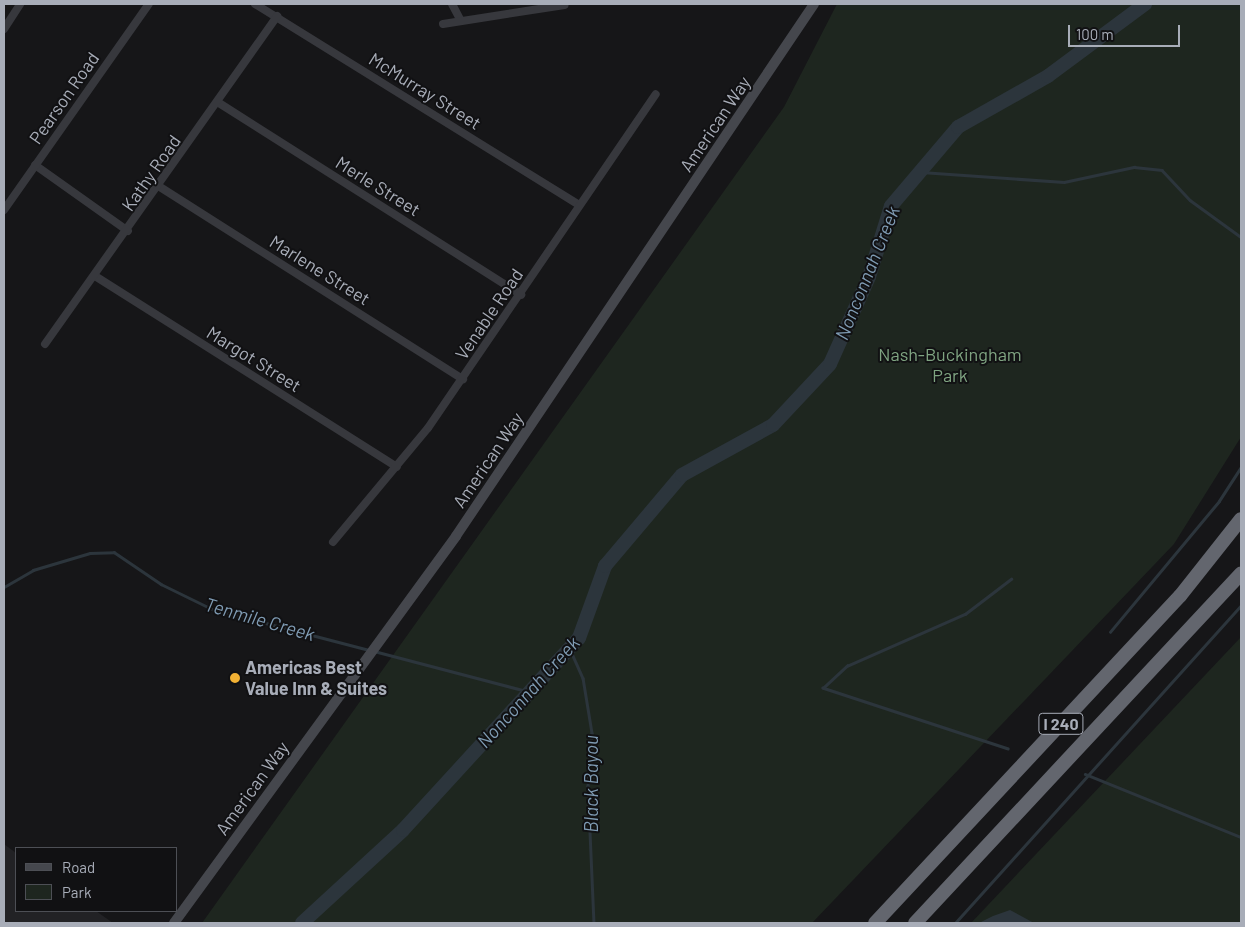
<!DOCTYPE html>
<html>
<head>
<meta charset="utf-8">
<style>
  body { margin:0 }
  #map { position:relative; width:1245px; height:927px; overflow:hidden; background:#161618; font-family:Barlow,sans-serif }
  div>[style] { position:absolute }
  .built>* { inset:0; background:#222225 }
  .green>* { inset:0; background:#1e261f }
  .water>* { inset:0; background:#2c353c }
  .stream>* { height:2.5px; margin:-1.25px; padding:0 1.25px; transform-origin:1.25px; border-radius:1.25px; background:#2c353c }
  .river>* { height:14px; margin:-7px; padding:0 7px; transform-origin:7px; border-radius:7px; background:#2c353c }
  .minor>* { height:8px; margin:-4px; padding:0 4px; transform-origin:4px; border-radius:4px; background:#37383d }
  .secondary>* { height:10px; margin:-5px; padding:0 5px; transform-origin:5px; border-radius:5px; background:#45474d }
  .motorway>* { height:14px; margin:-7px; padding:0 7px; transform-origin:7px; border-radius:7px; background:#63666e }
  .dots>* { width:14px; height:14px; translate:-50% -50%; box-sizing:border-box; border:2px solid #111113; border-radius:50% }
  span { translate:-50% -50%; white-space:nowrap; text-align:center; line-height:1.15; -webkit-text-stroke:4px #111113; paint-order:stroke }
  .shield-label span { padding:1px 4px; background:#111113; border:1px solid; border-radius:4px; -webkit-text-stroke-width:0 }
  .shield-label { font-size:16px; color:#a8adb8; font-weight:700 }
  .street-label { font-size:18px; color:#a8adb8 }
  .park-label { font-size:18px; color:#7fa381 }
  .poi-label { font-size:18px; color:#a8adb8; font-weight:700 }
  .left { translate:0 -50%; text-align:left }
  .water-label { font-size:19px; color:#7f9bb3; font-style:italic }
  .frame { position:absolute; inset:0; border:5px solid #a8adb8; pointer-events:none }
  .legend { position:absolute; left:15px; top:847px; width:162px; height:65px; box-sizing:border-box; background:#111113; border:1px solid #4d4f55; margin:0; padding:6px 9px; list-style:none; font-size:15px; color:#a8adb8 }
  .legend li { display:flex; align-items:center; gap:10px; height:25px }
  .legend b { width:25px; border:1px solid #4d4f55 }
  .scale { position:absolute; left:1068px; top:25px; width:112px; height:22px; box-sizing:border-box; border:2px solid #a8adb8; border-top:0; padding-left:6px; font-size:15px; line-height:18px; white-space:nowrap; color:#a8adb8; -webkit-text-stroke:4px #111113; paint-order:stroke }
</style>
</head>
<body>
<div id="map">
  <div class="built">
    <div style="clip-path:polygon(4px 844px,16px 853px,16px 911px,96px 911px,113px 923px,4px 923px)"></div>
  </div>
  <div class="green">
    <div style="clip-path:polygon(837px 4px,1241px 4px,1241px 437px,1174px 544px,812px 923px,202px 923px,784px 107px)"></div>
    <div style="clip-path:polygon(1241px 637px,1241px 923px,971px 923px)"></div>
  </div>
  <div class="water">
    <div style="clip-path:polygon(1010px 910px,1034px 923px,979px 923px,993px 916px)"></div>
  </div>
  <div class="stream">
    <div style="left:921px;top:172px;width:143px;rotate:4deg"></div>
    <div style="left:1064px;top:182px;width:72px;rotate:-12.1deg"></div>
    <div style="left:1134px;top:167px;width:28px;rotate:6deg"></div>
    <div style="left:1162px;top:170px;width:41px;rotate:47deg"></div>
    <div style="left:1190px;top:200px;width:63px;rotate:36deg"></div>
    <div style="left:4px;top:587px;width:34px;rotate:-30deg"></div>
    <div style="left:33px;top:570px;width:59px;rotate:-16.6deg"></div>
    <div style="left:90px;top:553px;width:24px;rotate:-2deg"></div>
    <div style="left:114px;top:552px;width:57px;rotate:34.2deg"></div>
    <div style="left:161px;top:584px;width:57px;rotate:26.1deg"></div>
    <div style="left:212px;top:609px;width:162px;rotate:14.6deg"></div>
    <div style="left:1110px;top:632px;width:170px;rotate:-50.2deg"></div>
    <div style="left:1219px;top:501px;width:40px;rotate:-57.1deg"></div>
    <div style="left:570px;top:649px;width:32px;rotate:66deg"></div>
    <div style="left:583px;top:678px;width:56px;rotate:80.7deg"></div>
    <div style="left:592px;top:733px;width:53px;rotate:94.3deg"></div>
    <div style="left:588px;top:786px;width:137px;rotate:87.5deg"></div>
    <div style="left:374px;top:651px;width:161px;rotate:14.7deg"></div>
    <div style="left:1008px;top:749px;width:195px;rotate:-161.8deg"></div>
    <div style="left:823px;top:688px;width:33px;rotate:-43deg"></div>
    <div style="left:847px;top:666px;width:129px;rotate:-23.8deg"></div>
    <div style="left:965px;top:614px;width:58px;rotate:-37.3deg"></div>
    <div style="left:1085px;top:774px;width:168px;rotate:22deg"></div>
    <div style="left:955px;top:923px;width:428px;rotate:-48deg"></div>
  </div>
  <div class="river">
    <div style="left:302px;top:923px;width:137px;rotate:-42.6deg"></div>
    <div style="left:403px;top:830px;width:260px;rotate:-47.5deg"></div>
    <div style="left:579px;top:638px;width:77px;rotate:-70.1deg"></div>
    <div style="left:605px;top:566px;width:119px;rotate:-49.8deg"></div>
    <div style="left:682px;top:475px;width:104px;rotate:-28.8deg"></div>
    <div style="left:773px;top:425px;width:83px;rotate:-46.9deg"></div>
    <div style="left:830px;top:364px;width:95px;rotate:-65.9deg"></div>
    <div style="left:869px;top:277px;width:74px;rotate:-72.8deg"></div>
    <div style="left:891px;top:206px;width:104px;rotate:-49.7deg"></div>
    <div style="left:958px;top:127px;width:103px;rotate:-29.5deg"></div>
    <div style="left:1048px;top:76px;width:121px;rotate:-36.6deg"></div>
  </div>
  <div class="minor">
    <div style="left:255px;top:4px;width:381px;rotate:31.8deg"></div>
    <div style="left:452px;top:4px;width:19px;rotate:62deg"></div>
    <div style="left:443px;top:24px;width:123px;rotate:-8.9deg"></div>
    <div style="left:4px;top:29px;width:30px;rotate:-57deg"></div>
    <div style="left:219px;top:103px;width:358px;rotate:32.4deg"></div>
    <div style="left:35px;top:165px;width:114px;rotate:35.4deg"></div>
    <div style="left:160px;top:187px;width:359px;rotate:32.4deg"></div>
    <div style="left:4px;top:210px;width:252px;rotate:-54.9deg"></div>
    <div style="left:95px;top:276px;width:357px;rotate:32.3deg"></div>
    <div style="left:45px;top:344px;width:402px;rotate:-54.7deg"></div>
    <div style="left:333px;top:542px;width:148px;rotate:-50.2deg"></div>
    <div style="left:428px;top:428px;width:404px;rotate:-55.7deg"></div>
  </div>
  <div class="secondary">
    <div style="left:174px;top:923px;width:479px;rotate:-53.9deg"></div>
    <div style="left:456px;top:536px;width:641px;rotate:-56.06deg"></div>
  </div>
  <div class="motorway">
    <div style="left:875px;top:923px;width:447px;rotate:-47deg"></div>
    <div style="left:1180px;top:596px;width:98px;rotate:-51.6deg"></div>
    <div style="left:915px;top:923px;width:478px;rotate:-47deg"></div>
  </div>
  <div class="dots">
    <div style="left:235px;top:678px;background:#f2b134"></div>
  </div>
  <div class="shield-label">
    <span style="left:1061px;top:724px">I 240</span>
  </div>
  <div class="street-label">
    <span style="left:425px;top:91px;rotate:32deg">McMurray Street</span>
    <span style="left:64px;top:98px;rotate:-55deg">Pearson Road</span>
    <span style="left:715px;top:124px;rotate:-56deg">American Way</span>
    <span style="left:151px;top:173px;rotate:-55deg">Kathy Road</span>
    <span style="left:378px;top:186px;rotate:32deg">Merle Street</span>
    <span style="left:320px;top:270px;rotate:32deg">Marlene Street</span>
    <span style="left:489px;top:314px;rotate:-56deg">Venable Road</span>
    <span style="left:254px;top:359px;rotate:32deg">Margot Street</span>
    <span style="left:488px;top:460px;rotate:-56deg">American Way</span>
    <span style="left:252px;top:788px;rotate:-54deg">American Way</span>
  </div>
  <div class="park-label">
    <span style="left:950px;top:365px">Nash-Buckingham<br>Park</span>
  </div>
  <div class="poi-label">
    <span class="left" style="left:245px;top:678px">Americas Best<br>Value Inn &amp; Suites</span>
  </div>
  <div class="water-label">
    <span style="left:867px;top:273px;rotate:-68deg">Nonconnah Creek</span>
    <span style="left:260px;top:619px;rotate:16deg">Tenmile Creek</span>
    <span style="left:528px;top:692px;rotate:-48deg">Nonconnah Creek</span>
    <span style="left:591px;top:784px;rotate:-90deg">Black Bayou</span>
  </div>
  <div class="frame"></div>
  <ul class="legend">
  <li><b style="height:6px;background:#45474d"></b>Road</li>
  <li><b style="height:14px;background:#1e261f"></b>Park</li>
  </ul>
  <div class="scale">100 m</div>
</div>
</body>
</html>
